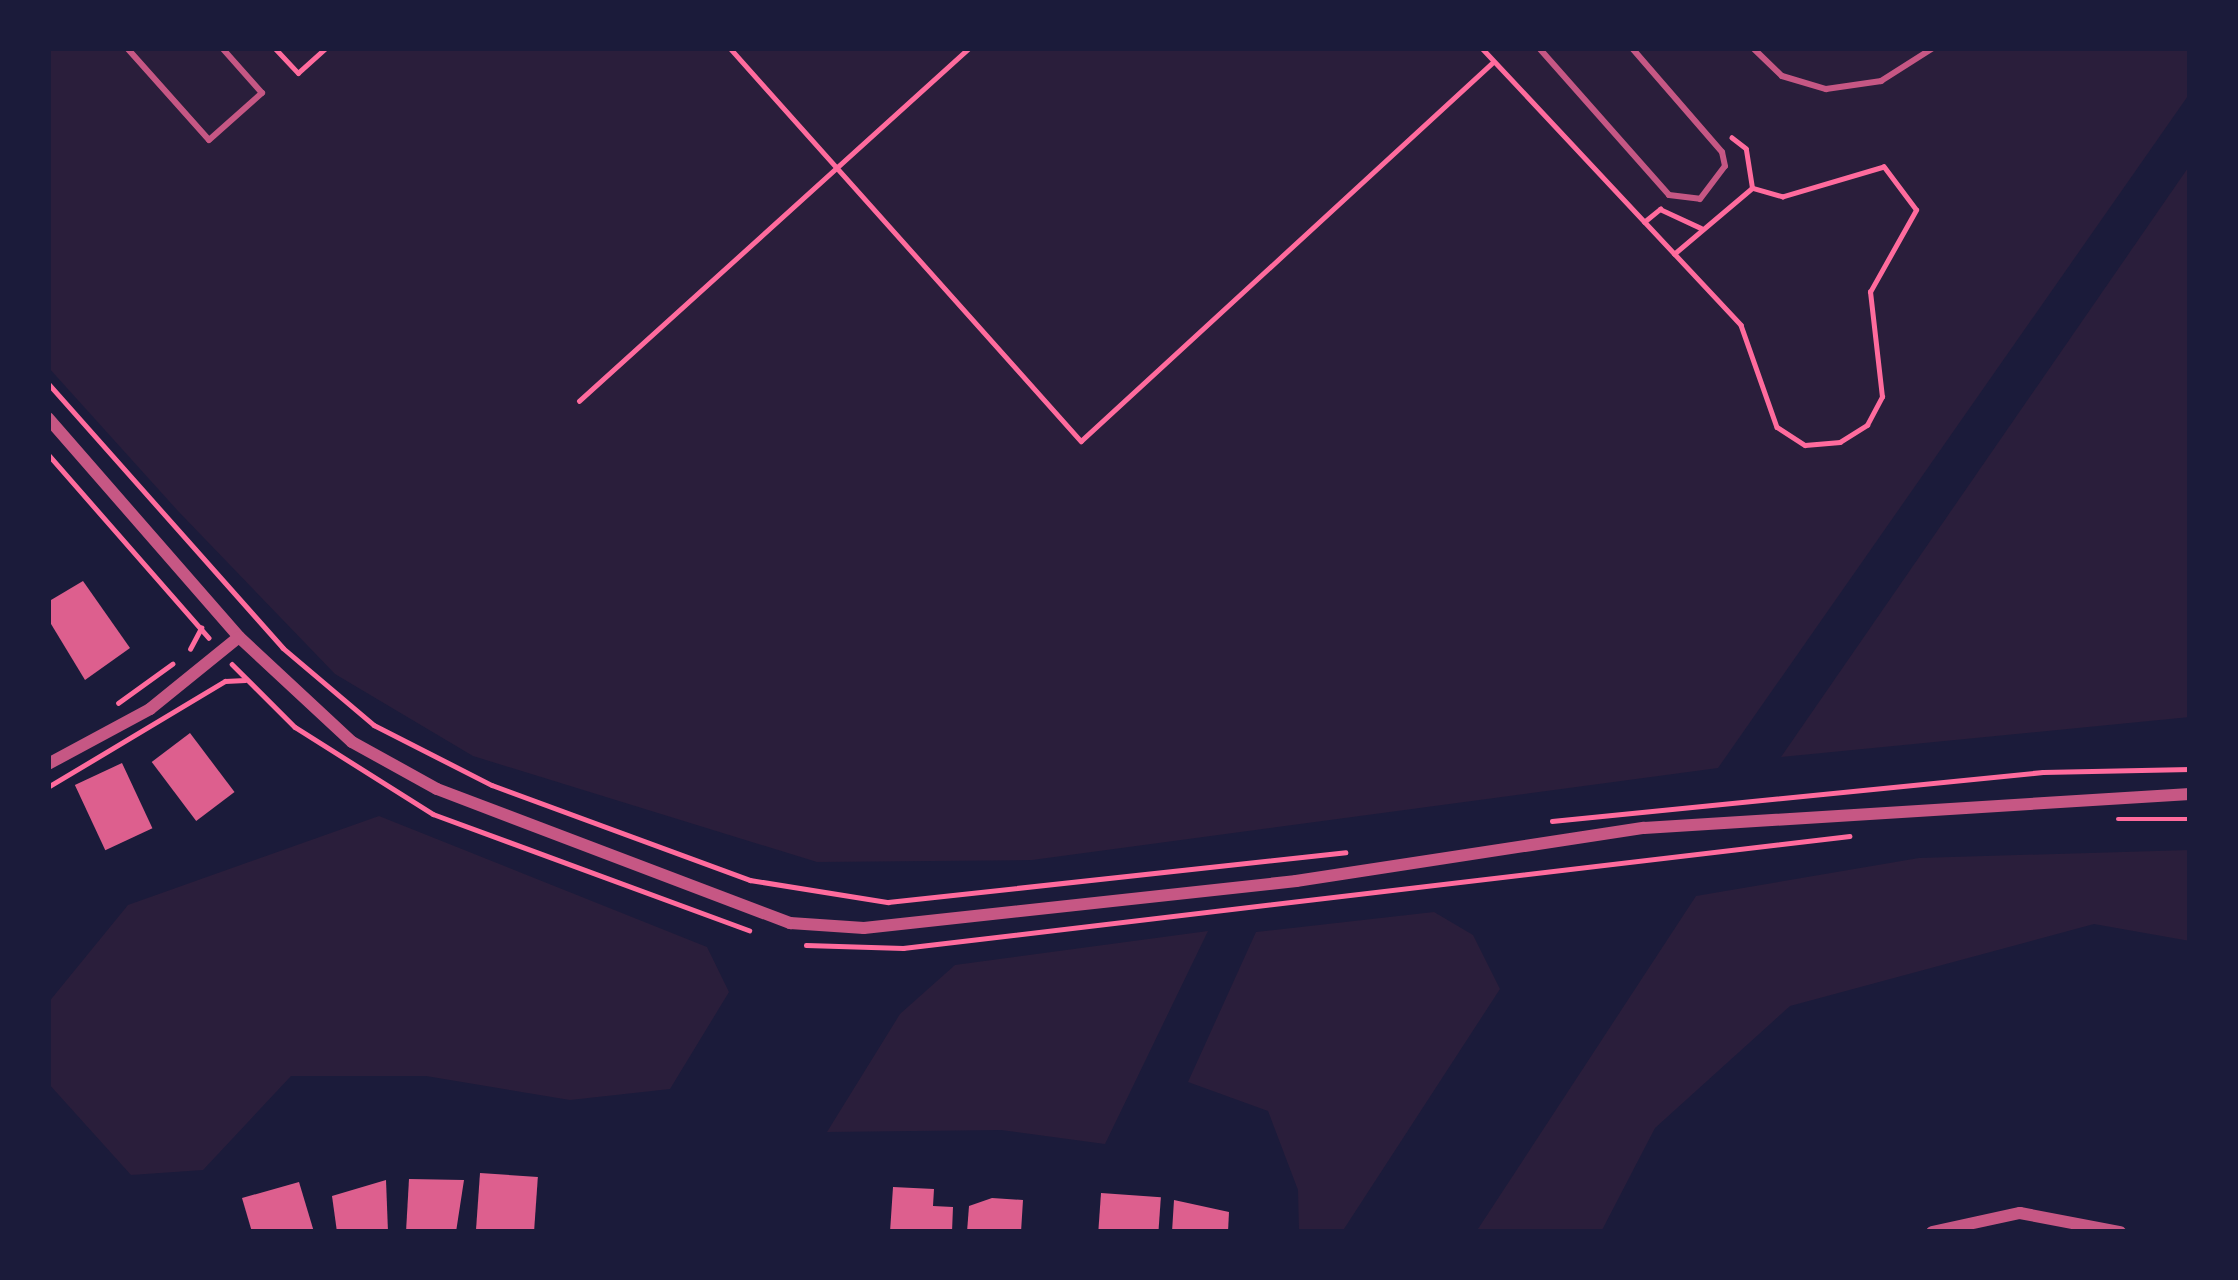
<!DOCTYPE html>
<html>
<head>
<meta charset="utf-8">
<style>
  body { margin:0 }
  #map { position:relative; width:2238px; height:1280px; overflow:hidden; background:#1b1b3a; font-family:"Source Serif 4",serif }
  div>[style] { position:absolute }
  .green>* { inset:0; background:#2a1e3b }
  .building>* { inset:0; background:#dd5f8e; transform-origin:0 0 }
  .path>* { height:4.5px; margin:-2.25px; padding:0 2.25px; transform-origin:2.25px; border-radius:2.25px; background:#ff6b9d }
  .service>* { height:6px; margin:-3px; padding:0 3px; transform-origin:3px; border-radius:3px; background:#c65784 }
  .minor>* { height:12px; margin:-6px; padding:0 6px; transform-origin:6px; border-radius:6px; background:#c65784 }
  span { translate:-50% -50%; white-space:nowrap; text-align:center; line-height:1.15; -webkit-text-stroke:12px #1b1b3a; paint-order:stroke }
  .frame { position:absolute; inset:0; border:51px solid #1b1b3a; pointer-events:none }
</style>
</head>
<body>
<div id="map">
  <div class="green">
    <div style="clip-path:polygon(48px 48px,2190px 48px,2190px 93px,1718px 768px,1032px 860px,817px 862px,473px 756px,335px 674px,178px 511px,48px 367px)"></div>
    <div style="clip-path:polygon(2190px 165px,2190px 717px,1781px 757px)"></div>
    <div style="clip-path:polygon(379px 816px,707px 947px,729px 992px,670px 1089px,570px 1100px,426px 1076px,291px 1076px,203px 1170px,131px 1175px,48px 1083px,48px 1003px,128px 905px)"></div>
    <div style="clip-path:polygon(2190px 850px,2190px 941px,2094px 924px,1790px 1006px,1655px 1128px,1601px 1232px,1476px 1232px,1696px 896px,1919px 858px)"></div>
    <div style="clip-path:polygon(1434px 912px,1473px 935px,1500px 989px,1342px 1232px,1299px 1232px,1298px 1190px,1268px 1111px,1188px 1082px,1256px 932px)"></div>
    <div style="clip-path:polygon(1208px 931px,1105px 1144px,1001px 1130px,827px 1132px,900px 1014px,955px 965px)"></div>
  </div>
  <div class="building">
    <div style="clip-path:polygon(83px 581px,130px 648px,85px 680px,48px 619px,51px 600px)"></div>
    <div style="left:190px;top:733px;width:74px;height:48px;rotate:53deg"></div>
    <div style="left:122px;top:763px;width:72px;height:52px;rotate:65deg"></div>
    <div style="left:480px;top:1173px;width:58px;height:57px;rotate:4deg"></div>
    <div style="clip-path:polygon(409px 1179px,464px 1180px,456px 1232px,406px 1232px)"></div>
    <div style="clip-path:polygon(386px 1180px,388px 1232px,337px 1232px,332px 1196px)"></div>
    <div style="clip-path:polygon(299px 1182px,314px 1232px,252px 1232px,242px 1198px)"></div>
    <div style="clip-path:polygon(893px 1187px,934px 1189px,933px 1206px,953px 1207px,952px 1232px,890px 1232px)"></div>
    <div style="left:1101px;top:1193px;width:60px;height:39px;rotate:4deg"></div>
    <div style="clip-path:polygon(992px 1198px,1023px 1200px,1021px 1232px,967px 1232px,969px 1206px)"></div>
    <div style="clip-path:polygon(1174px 1200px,1229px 1212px,1228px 1232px,1172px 1232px)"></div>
  </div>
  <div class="path">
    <div style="left:275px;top:48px;width:34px;rotate:47deg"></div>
    <div style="left:298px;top:73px;width:38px;rotate:-42deg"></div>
    <div style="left:730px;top:48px;width:527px;rotate:48.23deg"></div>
    <div style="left:1081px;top:441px;width:558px;rotate:-42.6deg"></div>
    <div style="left:1482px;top:48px;width:379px;rotate:46.9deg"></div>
    <div style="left:1741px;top:325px;width:108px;rotate:70.6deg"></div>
    <div style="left:1777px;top:427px;width:33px;rotate:33deg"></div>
    <div style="left:1805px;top:445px;width:35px;rotate:-5deg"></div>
    <div style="left:1840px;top:442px;width:32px;rotate:-32deg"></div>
    <div style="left:1867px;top:425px;width:32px;rotate:-62deg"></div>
    <div style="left:1882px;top:397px;width:106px;rotate:-96.5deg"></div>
    <div style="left:1870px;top:292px;width:94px;rotate:-60.7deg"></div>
    <div style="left:1916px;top:210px;width:54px;rotate:-126.7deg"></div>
    <div style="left:1884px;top:167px;width:105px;rotate:163.5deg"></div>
    <div style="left:1783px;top:197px;width:32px;rotate:-164deg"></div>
    <div style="left:1752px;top:188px;width:39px;rotate:-99deg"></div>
    <div style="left:1746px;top:149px;width:18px;rotate:-142deg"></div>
    <div style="left:1644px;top:222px;width:21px;rotate:-39deg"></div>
    <div style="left:1660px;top:209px;width:45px;rotate:24.9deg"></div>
    <div style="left:1674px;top:254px;width:102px;rotate:-40.2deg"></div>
    <div style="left:48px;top:383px;width:354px;rotate:48.4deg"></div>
    <div style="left:283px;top:648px;width:119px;rotate:40.2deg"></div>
    <div style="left:374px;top:725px;width:132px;rotate:27deg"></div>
    <div style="left:492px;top:785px;width:275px;rotate:20.2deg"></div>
    <div style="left:750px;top:880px;width:140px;rotate:9.1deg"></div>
    <div style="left:888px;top:902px;width:460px;rotate:-6.2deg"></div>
    <div style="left:579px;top:401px;width:526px;rotate:-42.15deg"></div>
    <div style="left:48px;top:454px;width:244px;rotate:48.8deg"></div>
    <div style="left:190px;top:649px;width:24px;rotate:-62deg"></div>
    <div style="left:232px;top:664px;width:89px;rotate:45deg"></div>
    <div style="left:295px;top:727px;width:163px;rotate:32.2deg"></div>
    <div style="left:433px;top:814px;width:337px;rotate:20.2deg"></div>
    <div style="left:118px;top:703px;width:67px;rotate:-35.8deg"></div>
    <div style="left:48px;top:787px;width:206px;rotate:-30.9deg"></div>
    <div style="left:225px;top:681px;width:20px;rotate:-3deg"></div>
    <div style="left:2118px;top:819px;width:72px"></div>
    <div style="left:1552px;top:821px;width:493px;rotate:-5.7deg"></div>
    <div style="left:2043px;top:772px;width:147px;rotate:-1.2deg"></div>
    <div style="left:806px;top:945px;width:97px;rotate:1.8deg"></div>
    <div style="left:903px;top:948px;width:953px;rotate:-6.75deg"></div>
  </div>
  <div class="service">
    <div style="left:127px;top:48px;width:123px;rotate:48.3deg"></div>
    <div style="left:209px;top:140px;width:71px;rotate:-41.6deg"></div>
    <div style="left:262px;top:93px;width:60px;rotate:-131.6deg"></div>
    <div style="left:1539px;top:48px;width:196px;rotate:48.5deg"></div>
    <div style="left:1669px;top:195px;width:31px;rotate:7deg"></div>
    <div style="left:1700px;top:199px;width:41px;rotate:-52.9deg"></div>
    <div style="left:1725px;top:166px;width:14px;rotate:-102deg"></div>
    <div style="left:1722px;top:152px;width:138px;rotate:-130.9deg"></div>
    <div style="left:1753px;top:48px;width:40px;rotate:44deg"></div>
    <div style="left:1782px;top:76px;width:46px;rotate:16.5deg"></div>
    <div style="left:1826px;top:89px;width:56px;rotate:-8.3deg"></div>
    <div style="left:1881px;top:81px;width:62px;rotate:-32.4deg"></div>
  </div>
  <div class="minor">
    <div style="left:48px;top:418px;width:291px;rotate:48.9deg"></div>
    <div style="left:239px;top:637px;width:154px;rotate:42.9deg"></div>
    <div style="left:352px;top:742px;width:97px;rotate:28.9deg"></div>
    <div style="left:437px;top:789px;width:378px;rotate:20.8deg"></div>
    <div style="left:790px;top:923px;width:74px;rotate:3.9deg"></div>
    <div style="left:864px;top:928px;width:435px;rotate:-6.2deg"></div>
    <div style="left:1296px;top:881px;width:352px;rotate:-8.7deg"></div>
    <div style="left:1644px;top:828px;width:547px;rotate:-3.56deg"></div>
    <div style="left:48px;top:764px;width:116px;rotate:-28.3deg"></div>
    <div style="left:150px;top:709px;width:114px;rotate:-39deg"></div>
    <div style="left:1932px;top:1232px;width:90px;rotate:-12.2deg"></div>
    <div style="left:2020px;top:1213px;width:102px;rotate:10.8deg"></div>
  </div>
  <div class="frame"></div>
</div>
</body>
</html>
